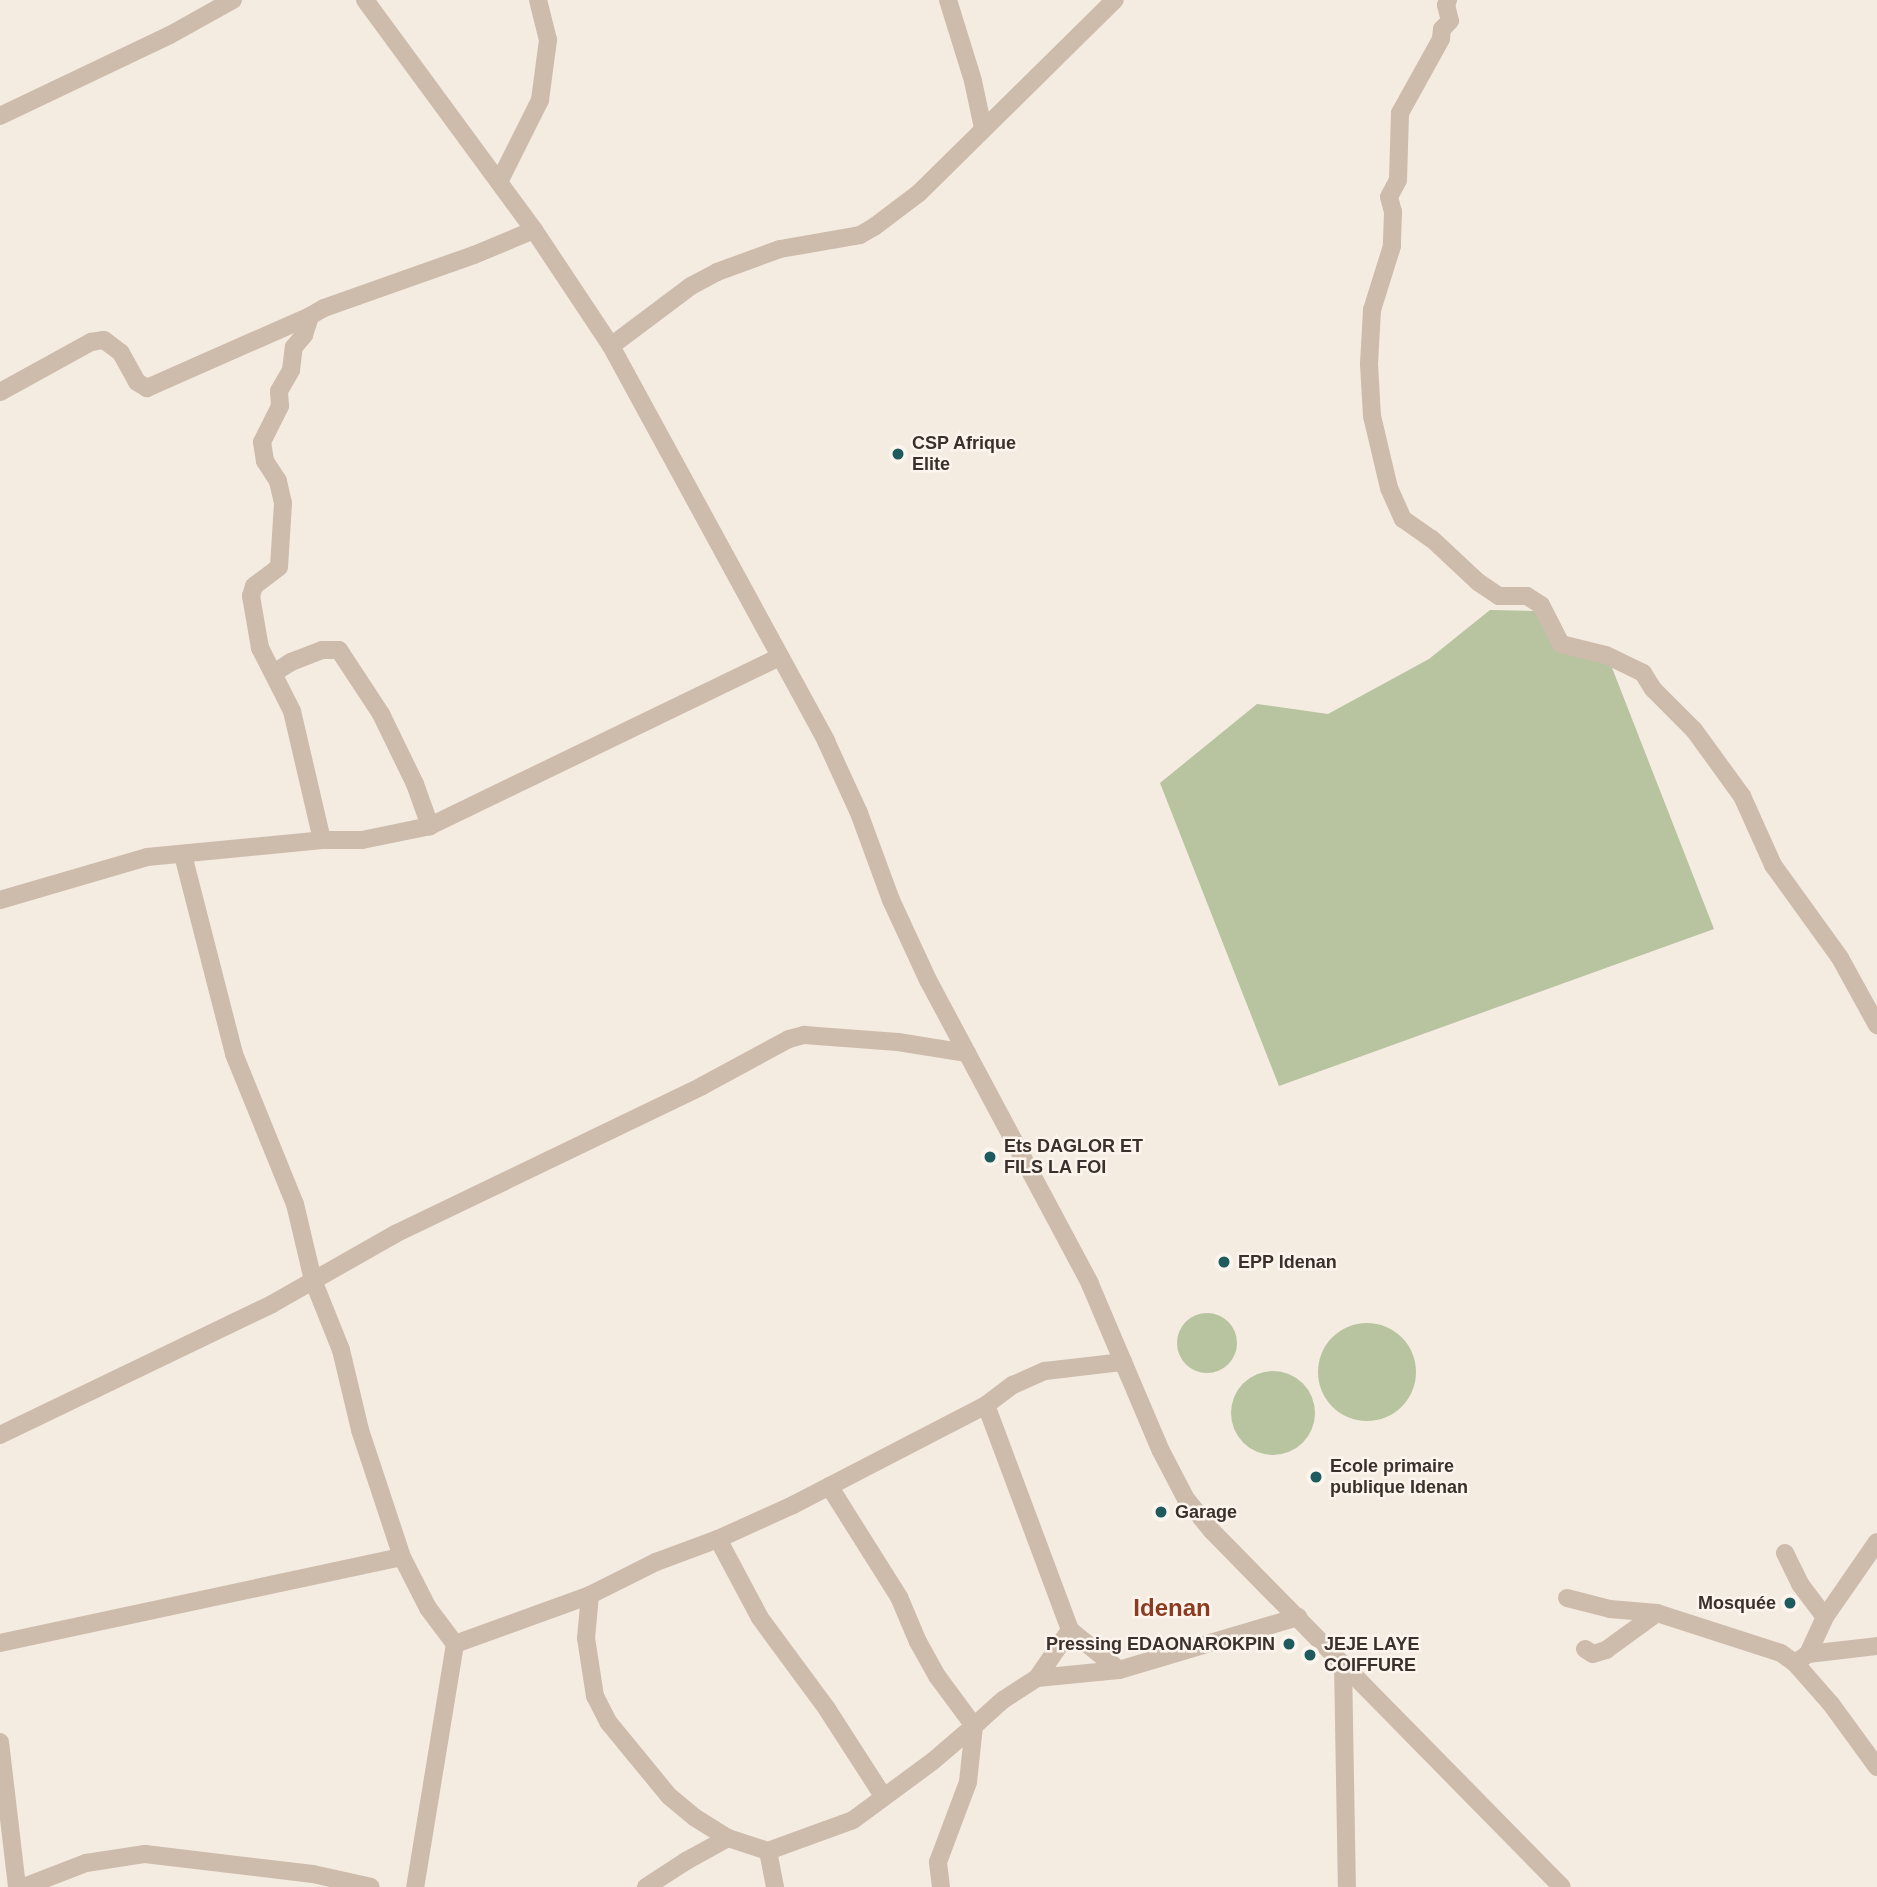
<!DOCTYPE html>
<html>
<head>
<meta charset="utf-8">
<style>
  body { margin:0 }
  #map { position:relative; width:1877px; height:1887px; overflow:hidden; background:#f4ebe1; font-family:Arial,sans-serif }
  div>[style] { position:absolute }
  .green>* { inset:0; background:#b8c4a0 }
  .round { border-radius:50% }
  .minor>* { height:18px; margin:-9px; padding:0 9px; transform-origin:9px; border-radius:9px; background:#cdbbac }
  .dots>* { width:19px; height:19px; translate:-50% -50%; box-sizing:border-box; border:4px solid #fbf5ee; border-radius:50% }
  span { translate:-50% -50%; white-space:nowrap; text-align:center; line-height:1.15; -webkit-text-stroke:5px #fbf5ee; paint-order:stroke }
  .poi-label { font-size:18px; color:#3b302b; font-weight:700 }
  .left { translate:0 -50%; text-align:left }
  .right { translate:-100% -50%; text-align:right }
  .district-label { font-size:24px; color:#8c3b22; font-weight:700 }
</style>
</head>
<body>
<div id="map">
  <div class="green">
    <div style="clip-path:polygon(1490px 610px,1540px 611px,1557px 647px,1609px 660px,1714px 929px,1279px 1086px,1160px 783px,1257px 704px,1328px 714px,1429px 659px)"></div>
    <div class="round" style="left:1177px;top:1313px;width:60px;height:60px"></div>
    <div class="round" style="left:1318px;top:1323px;width:98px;height:98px"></div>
    <div class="round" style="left:1231px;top:1371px;width:84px;height:84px"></div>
  </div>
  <div class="minor">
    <div style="left:365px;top:0;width:285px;rotate:53.7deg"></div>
    <div style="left:534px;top:230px;width:139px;rotate:56.4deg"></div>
    <div style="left:611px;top:346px;width:450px;rotate:61.4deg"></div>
    <div style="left:826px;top:741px;width:79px;rotate:65.4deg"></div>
    <div style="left:859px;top:813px;width:93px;rotate:69.8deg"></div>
    <div style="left:891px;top:900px;width:88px;rotate:65.2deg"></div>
    <div style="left:928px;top:980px;width:344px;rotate:61.9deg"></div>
    <div style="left:1090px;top:1284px;width:181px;rotate:67deg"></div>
    <div style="left:1161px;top:1451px;width:54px;rotate:62.5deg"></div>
    <div style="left:1186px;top:1499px;width:41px;rotate:50.9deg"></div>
    <div style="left:1212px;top:1531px;width:499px;rotate:45.5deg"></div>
    <div style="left:948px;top:0;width:85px;rotate:72.8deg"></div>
    <div style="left:973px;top:81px;width:48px;rotate:78deg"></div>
    <div style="left:1448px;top:0;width:5px;rotate:112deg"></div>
    <div style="left:1446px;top:5px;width:16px;rotate:76deg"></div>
    <div style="left:1450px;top:21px;width:11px;rotate:135deg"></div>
    <div style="left:1442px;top:29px;width:10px;rotate:96deg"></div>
    <div style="left:1441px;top:39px;width:85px;rotate:119deg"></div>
    <div style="left:1400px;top:113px;width:67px;rotate:91.7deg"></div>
    <div style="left:1398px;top:180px;width:19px;rotate:118deg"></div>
    <div style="left:1389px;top:197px;width:16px;rotate:75deg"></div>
    <div style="left:1393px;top:212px;width:34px;rotate:92deg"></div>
    <div style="left:1392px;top:246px;width:67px;rotate:107.4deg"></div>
    <div style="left:1372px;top:310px;width:54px;rotate:93.2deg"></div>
    <div style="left:1369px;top:364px;width:52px;rotate:86.7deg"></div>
    <div style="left:1372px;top:416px;width:74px;rotate:76.7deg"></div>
    <div style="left:1389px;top:488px;width:34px;rotate:66deg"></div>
    <div style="left:1403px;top:519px;width:35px;rotate:35deg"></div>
    <div style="left:1432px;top:539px;width:63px;rotate:43.1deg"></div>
    <div style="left:1478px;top:582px;width:25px;rotate:34deg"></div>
    <div style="left:1499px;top:596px;width:28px"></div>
    <div style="left:1527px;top:596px;width:17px;rotate:33deg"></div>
    <div style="left:1541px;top:605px;width:44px;rotate:62.9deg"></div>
    <div style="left:1561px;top:644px;width:46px;rotate:13.7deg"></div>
    <div style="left:1606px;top:655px;width:41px;rotate:25.9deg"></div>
    <div style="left:1643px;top:673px;width:19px;rotate:58deg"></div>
    <div style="left:1653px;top:689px;width:58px;rotate:45deg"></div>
    <div style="left:1694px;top:730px;width:82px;rotate:54deg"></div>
    <div style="left:1742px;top:796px;width:76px;rotate:65.8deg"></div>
    <div style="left:1773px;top:865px;width:115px;rotate:54.2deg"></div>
    <div style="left:1840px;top:958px;width:77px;rotate:61.1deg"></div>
    <div style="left:0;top:116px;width:188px;rotate:-25.5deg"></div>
    <div style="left:170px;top:35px;width:72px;rotate:-29.1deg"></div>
    <div style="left:499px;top:182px;width:92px;rotate:-63.4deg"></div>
    <div style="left:540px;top:100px;width:61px;rotate:-82.4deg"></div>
    <div style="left:548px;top:40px;width:41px;rotate:-104deg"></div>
    <div style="left:611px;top:346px;width:100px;rotate:-36.9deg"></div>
    <div style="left:691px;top:286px;width:30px;rotate:-28deg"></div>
    <div style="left:717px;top:272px;width:67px;rotate:-20.1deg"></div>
    <div style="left:780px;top:249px;width:81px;rotate:-9.9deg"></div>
    <div style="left:860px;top:235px;width:16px;rotate:-30deg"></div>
    <div style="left:874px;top:227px;width:56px;rotate:-37.1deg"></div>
    <div style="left:919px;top:193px;width:275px;rotate:-44.6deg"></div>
    <div style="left:0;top:392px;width:104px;rotate:-28.8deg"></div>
    <div style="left:91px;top:342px;width:13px;rotate:-9deg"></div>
    <div style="left:104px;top:340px;width:21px;rotate:37deg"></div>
    <div style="left:121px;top:353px;width:33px;rotate:61deg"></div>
    <div style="left:137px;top:382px;width:12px;rotate:31deg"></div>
    <div style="left:147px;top:388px;width:178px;rotate:-23.8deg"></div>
    <div style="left:274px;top:673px;width:20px;rotate:-33deg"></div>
    <div style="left:291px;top:662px;width:33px;rotate:-21deg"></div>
    <div style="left:322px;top:650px;width:17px"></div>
    <div style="left:339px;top:650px;width:77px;rotate:56.7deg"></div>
    <div style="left:381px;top:714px;width:78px;rotate:64.1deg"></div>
    <div style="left:415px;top:784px;width:45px;rotate:70.3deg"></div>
    <div style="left:322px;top:840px;width:132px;rotate:-103.1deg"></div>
    <div style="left:292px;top:711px;width:71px;rotate:-116.9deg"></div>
    <div style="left:260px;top:648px;width:53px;rotate:-99.8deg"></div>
    <div style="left:251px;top:596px;width:10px;rotate:-73deg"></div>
    <div style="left:254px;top:586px;width:31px;rotate:-37deg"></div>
    <div style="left:279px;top:567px;width:64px;rotate:-86.4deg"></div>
    <div style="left:283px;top:503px;width:23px;rotate:-103deg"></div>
    <div style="left:278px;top:481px;width:24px;rotate:-123deg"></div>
    <div style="left:265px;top:461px;width:19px;rotate:-99deg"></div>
    <div style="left:262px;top:442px;width:40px;rotate:-63.4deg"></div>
    <div style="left:280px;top:406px;width:15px;rotate:-94deg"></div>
    <div style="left:279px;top:391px;width:24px;rotate:-60deg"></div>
    <div style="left:291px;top:370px;width:23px;rotate:-83deg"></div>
    <div style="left:294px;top:347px;width:16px;rotate:-50deg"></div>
    <div style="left:304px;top:335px;width:20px;rotate:-72deg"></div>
    <div style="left:310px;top:316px;width:16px;rotate:-30deg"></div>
    <div style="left:324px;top:308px;width:159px;rotate:-19.5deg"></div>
    <div style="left:474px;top:255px;width:65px;rotate:-22.6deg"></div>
    <div style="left:183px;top:855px;width:205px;rotate:75.6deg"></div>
    <div style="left:234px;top:1054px;width:162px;rotate:67.9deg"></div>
    <div style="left:295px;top:1204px;width:78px;rotate:76.7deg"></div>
    <div style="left:313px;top:1280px;width:75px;rotate:68.2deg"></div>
    <div style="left:341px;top:1350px;width:82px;rotate:76.6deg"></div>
    <div style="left:360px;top:1430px;width:134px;rotate:71.7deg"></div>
    <div style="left:402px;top:1557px;width:57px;rotate:63deg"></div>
    <div style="left:428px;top:1608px;width:45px;rotate:53.1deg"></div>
    <div style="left:455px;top:1644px;width:246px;rotate:99.3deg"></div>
    <div style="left:0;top:900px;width:153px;rotate:-16.3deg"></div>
    <div style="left:147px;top:857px;width:176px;rotate:-5.5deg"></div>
    <div style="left:322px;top:840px;width:40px"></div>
    <div style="left:362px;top:840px;width:69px;rotate:-11.6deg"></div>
    <div style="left:430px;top:826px;width:389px;rotate:-25.8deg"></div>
    <div style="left:986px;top:1405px;width:240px;rotate:69.5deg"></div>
    <div style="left:1070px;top:1630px;width:63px;rotate:39.2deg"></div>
    <div style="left:0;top:1435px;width:302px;rotate:-25.7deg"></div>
    <div style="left:272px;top:1304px;width:142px;rotate:-29.6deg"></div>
    <div style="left:395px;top:1234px;width:341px;rotate:-25.7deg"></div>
    <div style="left:702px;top:1086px;width:99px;rotate:-28.4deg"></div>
    <div style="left:789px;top:1039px;width:16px;rotate:-15deg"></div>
    <div style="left:804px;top:1035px;width:94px;rotate:4.3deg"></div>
    <div style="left:898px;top:1042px;width:70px;rotate:9.1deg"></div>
    <div style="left:718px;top:1539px;width:89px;rotate:62deg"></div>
    <div style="left:760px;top:1618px;width:113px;rotate:53.6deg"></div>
    <div style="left:827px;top:1709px;width:103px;rotate:57.2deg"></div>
    <div style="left:1785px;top:1553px;width:34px;rotate:64deg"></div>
    <div style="left:1800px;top:1584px;width:41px;rotate:52.9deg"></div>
    <div style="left:1825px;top:1617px;width:41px;rotate:114.7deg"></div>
    <div style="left:1808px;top:1654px;width:16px;rotate:145deg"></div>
    <div style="left:590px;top:1595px;width:43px;rotate:95.3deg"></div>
    <div style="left:586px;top:1638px;width:59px;rotate:81.2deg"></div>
    <div style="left:595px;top:1696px;width:30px;rotate:63deg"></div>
    <div style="left:609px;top:1723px;width:94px;rotate:50.6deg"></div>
    <div style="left:669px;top:1796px;width:33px;rotate:40deg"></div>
    <div style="left:694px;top:1817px;width:40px;rotate:32deg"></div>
    <div style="left:728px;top:1838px;width:42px;rotate:18deg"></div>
    <div style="left:768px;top:1851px;width:90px;rotate:-20deg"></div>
    <div style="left:853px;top:1820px;width:99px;rotate:-36.4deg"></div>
    <div style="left:933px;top:1761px;width:54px;rotate:-40.5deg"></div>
    <div style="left:974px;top:1726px;width:62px;rotate:-126.5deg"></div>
    <div style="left:937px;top:1676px;width:39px;rotate:-119deg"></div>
    <div style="left:918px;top:1642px;width:49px;rotate:-112.9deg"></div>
    <div style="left:899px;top:1597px;width:131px;rotate:-122.2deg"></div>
    <div style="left:1567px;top:1598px;width:44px;rotate:14.3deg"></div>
    <div style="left:1610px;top:1609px;width:47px;rotate:4.9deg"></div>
    <div style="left:1657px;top:1613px;width:130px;rotate:17.9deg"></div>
    <div style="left:1781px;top:1653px;width:17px;rotate:36deg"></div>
    <div style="left:1795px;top:1663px;width:55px;rotate:48.7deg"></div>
    <div style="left:1831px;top:1704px;width:78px;rotate:53.9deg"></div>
    <div style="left:1825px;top:1617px;width:91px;rotate:-55.3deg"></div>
    <div style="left:0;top:1643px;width:411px;rotate:-12.1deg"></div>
    <div style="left:455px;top:1644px;width:144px;rotate:-19.9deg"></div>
    <div style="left:590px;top:1595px;width:74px;rotate:-26.6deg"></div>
    <div style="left:656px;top:1562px;width:66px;rotate:-20.4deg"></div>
    <div style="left:718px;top:1539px;width:82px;rotate:-24.4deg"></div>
    <div style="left:793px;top:1505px;width:217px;rotate:-27.4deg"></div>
    <div style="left:986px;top:1405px;width:34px;rotate:-37deg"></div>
    <div style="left:1013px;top:1385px;width:35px;rotate:-24deg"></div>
    <div style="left:1045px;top:1371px;width:79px;rotate:-6.6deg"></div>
    <div style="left:1585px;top:1649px;width:9px;rotate:32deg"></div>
    <div style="left:1593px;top:1654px;width:14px;rotate:-17deg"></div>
    <div style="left:1606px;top:1650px;width:63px;rotate:-36deg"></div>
    <div style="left:1808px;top:1654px;width:69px;rotate:-6.6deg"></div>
    <div style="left:1343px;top:1664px;width:223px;rotate:89deg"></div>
    <div style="left:1037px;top:1678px;width:82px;rotate:-5.6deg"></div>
    <div style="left:1119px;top:1670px;width:187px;rotate:-16.5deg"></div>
    <div style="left:0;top:1742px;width:146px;rotate:83.3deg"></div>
    <div style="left:768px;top:1851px;width:37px;rotate:79deg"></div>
    <div style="left:24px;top:1887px;width:66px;rotate:-21.2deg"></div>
    <div style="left:86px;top:1863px;width:60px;rotate:-8.7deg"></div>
    <div style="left:145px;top:1854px;width:169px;rotate:6.8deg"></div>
    <div style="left:313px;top:1874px;width:59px;rotate:12.6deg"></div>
    <div style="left:646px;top:1887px;width:48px;rotate:-33deg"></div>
    <div style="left:686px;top:1861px;width:48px;rotate:-28.7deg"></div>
    <div style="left:941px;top:1887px;width:25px;rotate:-97deg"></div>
    <div style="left:938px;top:1862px;width:85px;rotate:-69.4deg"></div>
    <div style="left:968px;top:1782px;width:56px;rotate:-83.9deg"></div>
    <div style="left:974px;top:1726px;width:39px;rotate:-42deg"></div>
    <div style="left:1003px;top:1700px;width:40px;rotate:-32.9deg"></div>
    <div style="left:1037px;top:1678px;width:58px;rotate:-55.5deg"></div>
  </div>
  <div class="dots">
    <div style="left:898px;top:454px;background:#1f5a5e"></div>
    <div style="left:990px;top:1157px;background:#1f5a5e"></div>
    <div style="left:1224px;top:1262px;background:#1f5a5e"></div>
    <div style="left:1316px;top:1477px;background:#1f5a5e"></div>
    <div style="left:1161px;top:1512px;background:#1f5a5e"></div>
    <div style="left:1790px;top:1603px;background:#1f5a5e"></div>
    <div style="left:1289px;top:1644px;background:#1f5a5e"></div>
    <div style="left:1310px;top:1655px;background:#1f5a5e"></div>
  </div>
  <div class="poi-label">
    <span class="left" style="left:912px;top:454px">CSP Afrique<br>Elite</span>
    <span class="left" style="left:1004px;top:1157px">Ets DAGLOR ET<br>FILS LA FOI</span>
    <span class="left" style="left:1238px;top:1262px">EPP Idenan</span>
    <span class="left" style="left:1330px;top:1477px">Ecole primaire<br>publique Idenan</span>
    <span class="left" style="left:1175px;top:1512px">Garage</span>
    <span class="right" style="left:1776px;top:1603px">Mosquée</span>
    <span class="right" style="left:1275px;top:1644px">Pressing EDAONAROKPIN</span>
    <span class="left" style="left:1324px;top:1655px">JEJE LAYE<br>COIFFURE</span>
  </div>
  <div class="district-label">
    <span style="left:1172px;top:1608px">Idenan</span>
  </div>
</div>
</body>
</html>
